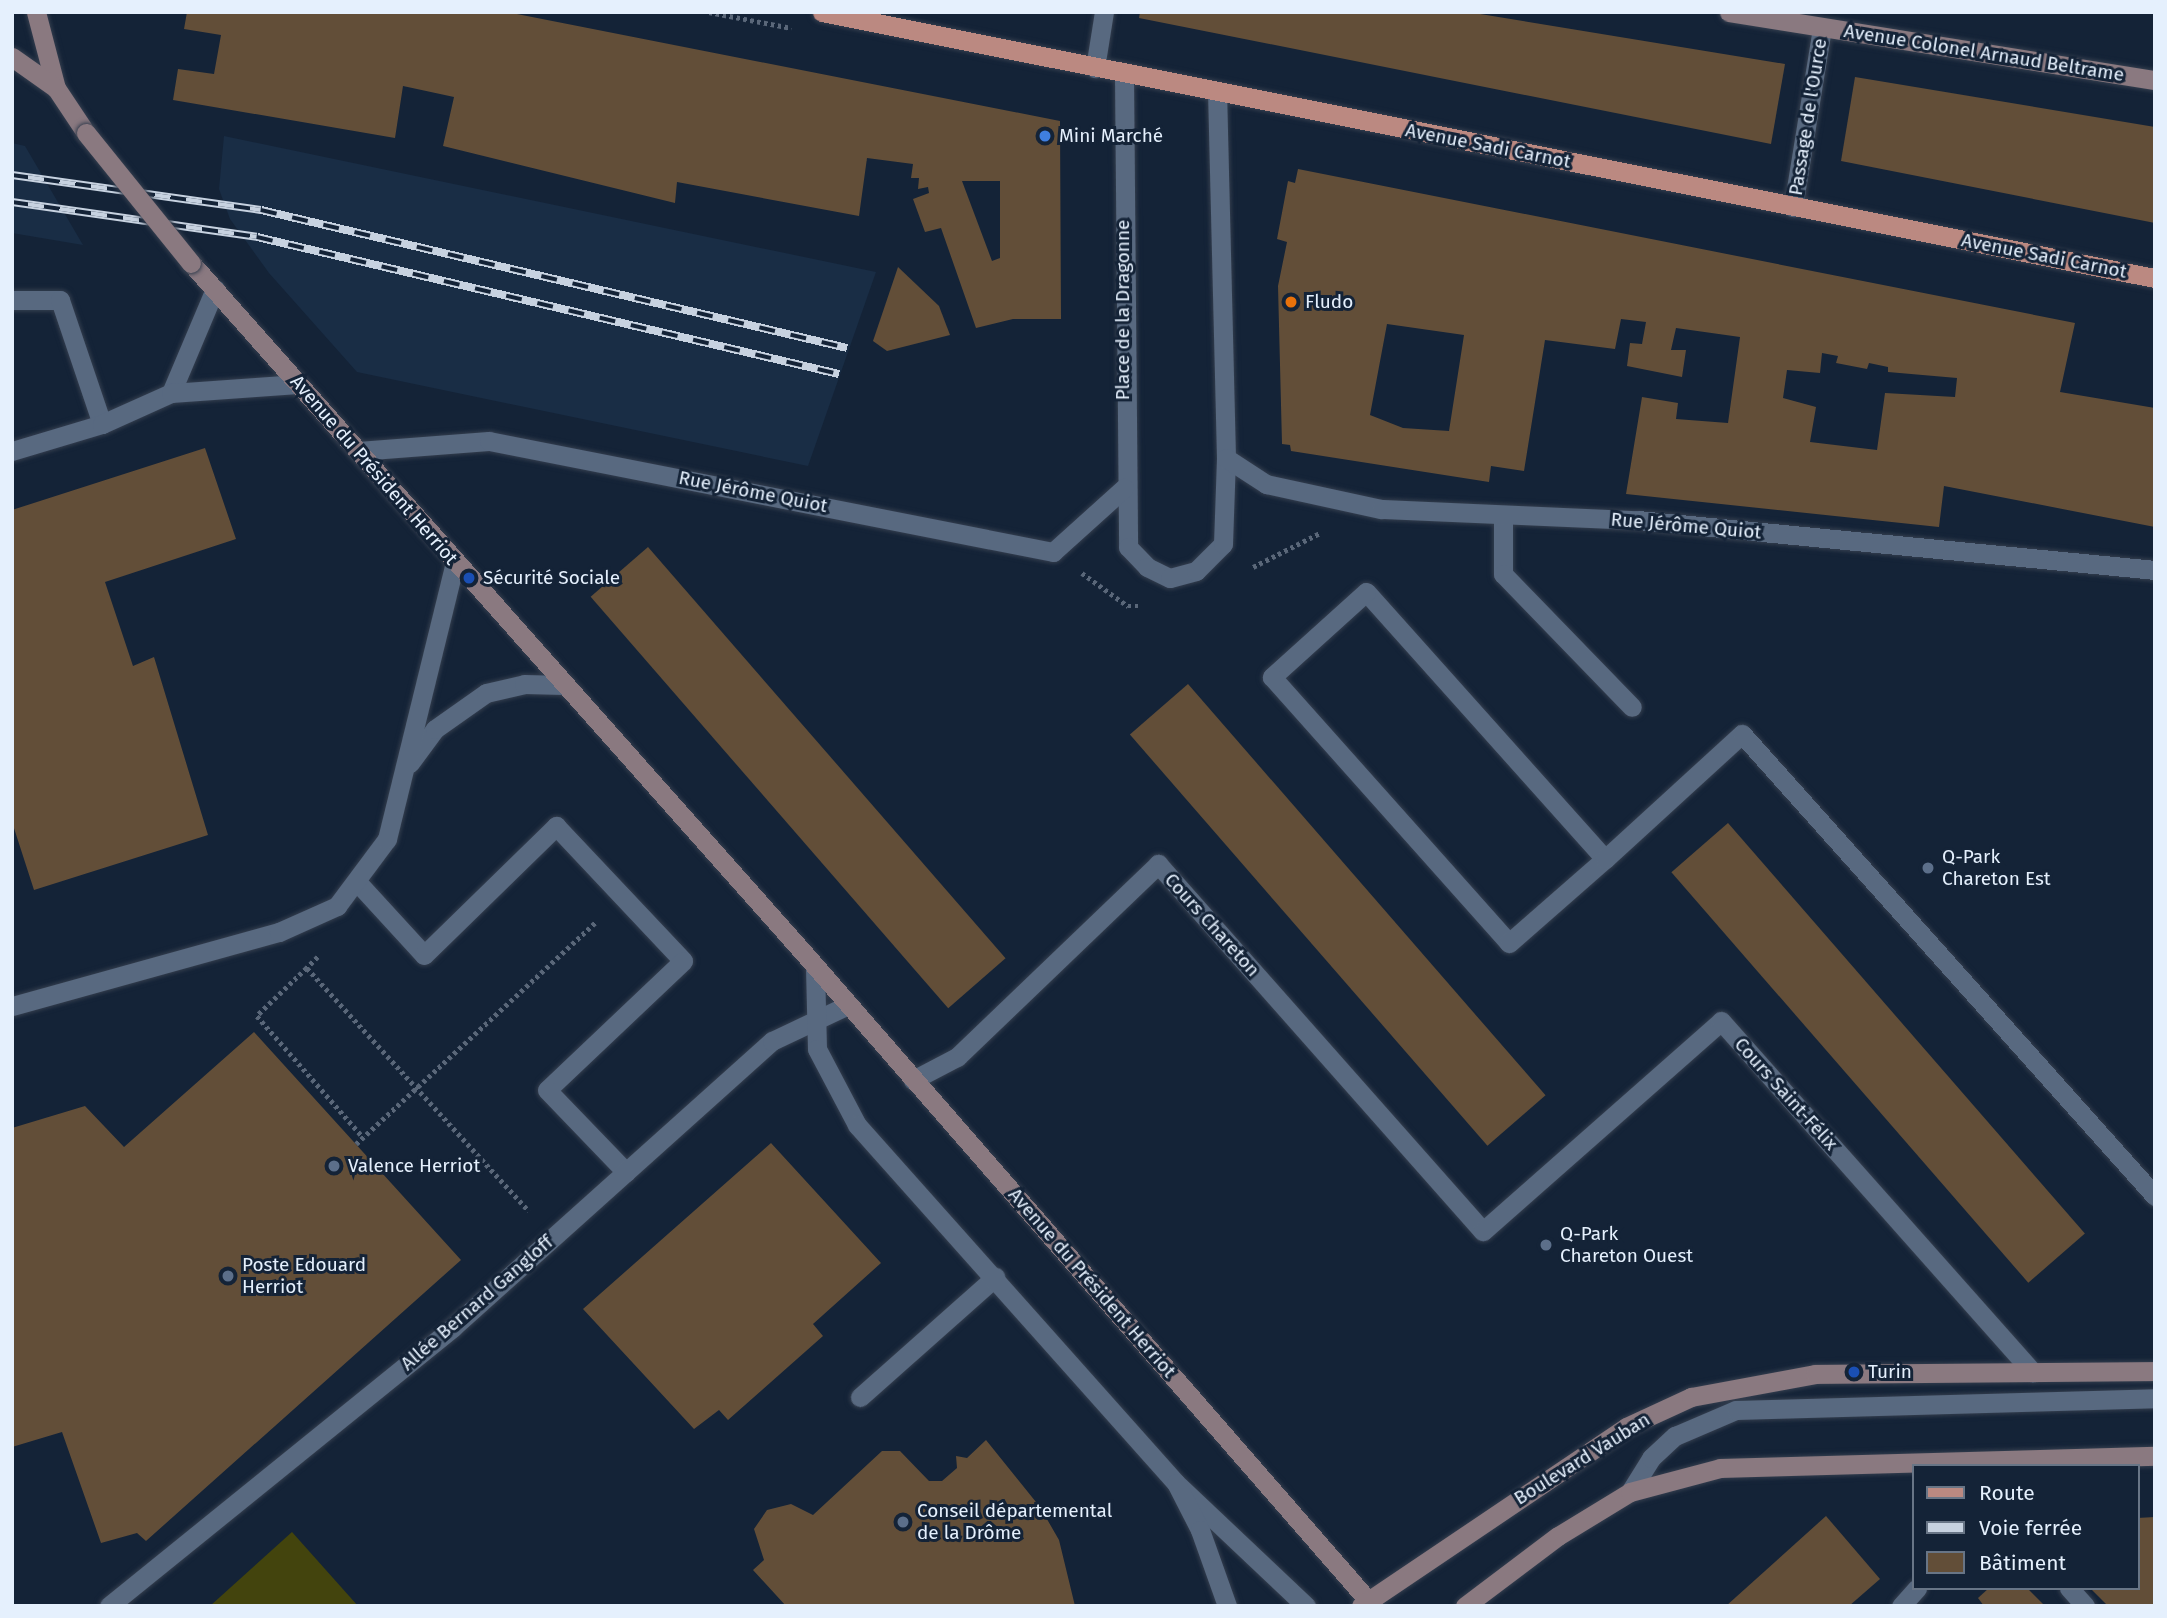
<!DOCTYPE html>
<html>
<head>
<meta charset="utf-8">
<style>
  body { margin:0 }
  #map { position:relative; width:2167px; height:1618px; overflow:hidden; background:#142337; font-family:"Fira Sans",sans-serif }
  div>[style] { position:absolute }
  .built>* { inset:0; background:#192d45 }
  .green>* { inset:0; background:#43440d }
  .building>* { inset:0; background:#624e38; transform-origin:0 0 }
  .path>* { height:4.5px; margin-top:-2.25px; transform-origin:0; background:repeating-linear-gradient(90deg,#5a6779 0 3.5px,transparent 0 7px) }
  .roads { filter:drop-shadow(0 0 2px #343e4e) drop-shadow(0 0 2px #343e4e) }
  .service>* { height:19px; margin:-9.5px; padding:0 9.5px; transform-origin:9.5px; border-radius:9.5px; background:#586980 }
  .pedestrian>* { height:19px; margin:-9.5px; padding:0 9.5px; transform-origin:9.5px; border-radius:9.5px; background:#586980 }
  .minor>* { height:19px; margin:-9.5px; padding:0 9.5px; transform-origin:9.5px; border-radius:9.5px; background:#586980 }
  .secondary>* { height:19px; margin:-9.5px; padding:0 9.5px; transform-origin:9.5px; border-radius:9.5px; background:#8a7980 }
  .primary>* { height:19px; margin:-9.5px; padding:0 9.5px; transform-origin:9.5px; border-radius:9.5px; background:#bb8981 }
  .rail>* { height:8px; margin-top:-4px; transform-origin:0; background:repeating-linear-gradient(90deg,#142337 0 16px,#c7d2e0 0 32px); box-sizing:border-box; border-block:2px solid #c7d2e0 }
  .bridges { filter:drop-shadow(0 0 2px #343e4e) drop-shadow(0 0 2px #343e4e) }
  .secondary-bridge>* { height:19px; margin:-9.5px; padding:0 9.5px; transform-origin:9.5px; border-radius:9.5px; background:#8a7980 }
  .dots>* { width:19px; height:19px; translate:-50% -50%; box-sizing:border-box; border:4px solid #142337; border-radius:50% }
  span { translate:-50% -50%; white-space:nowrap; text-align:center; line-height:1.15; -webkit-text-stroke:6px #142337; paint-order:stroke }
  .street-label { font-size:19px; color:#e5f0fd }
  .poi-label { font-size:19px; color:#e5f0fd }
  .left { translate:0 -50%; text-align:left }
  .frame { position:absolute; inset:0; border:14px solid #e5f0fd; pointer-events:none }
  .legend { position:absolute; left:1912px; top:1464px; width:228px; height:126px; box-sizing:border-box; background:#142337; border:2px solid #687586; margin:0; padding:9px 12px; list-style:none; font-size:21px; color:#e5f0fd }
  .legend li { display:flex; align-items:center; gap:14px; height:35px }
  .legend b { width:35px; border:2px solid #687586 }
</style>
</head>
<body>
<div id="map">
  <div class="built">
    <div style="clip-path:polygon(224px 136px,876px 272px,808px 466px,357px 372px,269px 273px,230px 219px,219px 189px)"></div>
    <div style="clip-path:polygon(12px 143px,25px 146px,83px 245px,12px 233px)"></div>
  </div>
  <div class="green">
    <div style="clip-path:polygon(292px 1532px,358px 1606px,210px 1606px)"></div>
  </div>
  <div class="building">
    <div style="clip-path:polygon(evenodd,187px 12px,507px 12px,1060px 121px,1061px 319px,1013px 319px,976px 328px,941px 228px,925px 232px,913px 199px,929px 193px,928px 187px,918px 189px,919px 178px,911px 178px,913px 164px,867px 158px,859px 216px,677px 182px,675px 203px,443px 146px,454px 97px,403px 86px,395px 138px,173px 100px,178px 69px,214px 74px,221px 35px,184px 29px,187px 12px,962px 181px,1000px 181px,1000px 258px,992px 261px,962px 181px)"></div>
    <div style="clip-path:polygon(1140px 12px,1468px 12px,1785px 64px,1771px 144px,1139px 18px)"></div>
    <div style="clip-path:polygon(1855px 77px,2155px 127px,2155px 223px,1841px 161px)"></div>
    <div style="clip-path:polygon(evenodd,1298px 169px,2075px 323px,2060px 392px,2155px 408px,2155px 527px,1944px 486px,1939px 527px,1626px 494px,1642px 397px,1678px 403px,1676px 419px,1728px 423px,1740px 337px,1676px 328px,1671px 350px,1686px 350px,1682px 377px,1627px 366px,1630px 343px,1642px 344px,1646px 322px,1621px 319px,1615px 349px,1545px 340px,1524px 471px,1491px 466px,1489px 482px,1291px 451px,1290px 445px,1282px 444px,1278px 286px,1287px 242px,1277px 239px,1288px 181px,1295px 183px,1298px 169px,1387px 324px,1464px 335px,1449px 431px,1403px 428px,1370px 415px,1387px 324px,1298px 169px,1822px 353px,1838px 356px,1836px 363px,1867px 369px,1869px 363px,1888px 367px,1888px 372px,1957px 378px,1955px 397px,1885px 393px,1877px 450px,1810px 442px,1816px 407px,1783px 398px,1787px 370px,1820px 373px,1822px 353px)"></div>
    <div style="clip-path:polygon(898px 267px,939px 306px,950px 335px,887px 351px,873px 341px)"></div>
    <div style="clip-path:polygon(205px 448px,236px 539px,105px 582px,133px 666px,154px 657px,208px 835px,34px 890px,12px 822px,12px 510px)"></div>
    <div style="left:648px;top:547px;width:545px;height:76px;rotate:49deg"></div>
    <div style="left:1188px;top:684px;width:545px;height:77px;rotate:49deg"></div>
    <div style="left:1728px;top:823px;width:544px;height:75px;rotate:49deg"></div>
    <div style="clip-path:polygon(254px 1032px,461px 1260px,146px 1541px,137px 1533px,101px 1543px,62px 1432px,12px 1447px,12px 1128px,85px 1106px,124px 1147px)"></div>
    <div style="clip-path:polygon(771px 1143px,881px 1263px,813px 1324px,823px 1336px,728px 1420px,719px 1410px,694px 1429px,583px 1309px)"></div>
    <div style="clip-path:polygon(986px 1440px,1040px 1507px,1059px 1540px,1075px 1606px,786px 1606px,753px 1570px,764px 1560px,754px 1529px,767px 1510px,791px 1504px,813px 1515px,882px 1451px,900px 1451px,929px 1481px,942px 1481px,957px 1468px,956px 1456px,967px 1458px)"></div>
    <div style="clip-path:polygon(1826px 1516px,1880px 1579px,1849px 1606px,1726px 1606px)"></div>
    <div style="clip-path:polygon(2155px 1517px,2155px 1606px,2108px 1606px,2090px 1588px,2137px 1588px,2137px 1518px)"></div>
    <div style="clip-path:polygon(1989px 1588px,2027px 1588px,2045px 1606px,1984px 1606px,1978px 1598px)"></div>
  </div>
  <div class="path">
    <div style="left:709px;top:12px;width:84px;rotate:11deg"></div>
    <div style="left:1253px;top:567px;width:75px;rotate:-26.9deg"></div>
    <div style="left:1082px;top:573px;width:57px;rotate:35.7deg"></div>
    <div style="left:1128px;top:606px;width:12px"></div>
    <div style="left:318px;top:957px;width:16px;rotate:135deg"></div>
    <div style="left:307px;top:968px;width:329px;rotate:47.6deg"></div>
    <div style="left:307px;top:968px;width:69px;rotate:136.2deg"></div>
    <div style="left:257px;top:1016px;width:161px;rotate:48.8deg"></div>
    <div style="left:356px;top:1144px;width:328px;rotate:-42.8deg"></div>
  </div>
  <div class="roads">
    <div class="service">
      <div style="left:12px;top:300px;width:48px"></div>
      <div style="left:60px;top:300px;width:131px;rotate:71.3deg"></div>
      <div style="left:1503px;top:515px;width:59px;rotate:90deg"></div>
      <div style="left:1503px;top:574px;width:185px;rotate:45.9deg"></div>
      <div style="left:410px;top:763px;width:42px;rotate:-53.7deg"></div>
      <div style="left:435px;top:729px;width:62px;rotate:-35.2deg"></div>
      <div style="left:486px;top:693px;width:39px;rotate:-13deg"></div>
      <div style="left:524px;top:684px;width:40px;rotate:1.4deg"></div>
      <div style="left:1605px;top:859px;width:358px;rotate:-131.8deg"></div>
      <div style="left:1366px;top:592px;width:127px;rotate:137.9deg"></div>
      <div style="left:1272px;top:677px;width:356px;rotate:48.3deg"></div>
      <div style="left:1509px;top:943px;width:128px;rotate:-41.2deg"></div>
      <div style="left:1605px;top:859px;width:185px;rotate:-42.4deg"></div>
      <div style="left:1742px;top:734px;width:620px;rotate:48.21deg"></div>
      <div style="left:359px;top:884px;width:96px;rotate:47.5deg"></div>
      <div style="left:424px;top:955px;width:185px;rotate:-44.3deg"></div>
      <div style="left:556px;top:826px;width:185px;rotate:46.7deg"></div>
      <div style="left:683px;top:961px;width:187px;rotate:136.5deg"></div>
      <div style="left:547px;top:1090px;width:114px;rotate:46.1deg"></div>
      <div style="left:12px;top:1006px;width:277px;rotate:-15.5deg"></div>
      <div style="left:279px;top:932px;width:64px;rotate:-24.1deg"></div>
      <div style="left:337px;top:906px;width:84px;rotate:-53.3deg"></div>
      <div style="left:387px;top:839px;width:285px;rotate:-76.2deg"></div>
      <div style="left:913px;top:1080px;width:50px;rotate:-27.6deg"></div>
      <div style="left:957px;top:1057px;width:279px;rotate:-43.8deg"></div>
      <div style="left:1158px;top:864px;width:490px;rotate:48.5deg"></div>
      <div style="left:1483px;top:1231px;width:317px;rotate:-41.4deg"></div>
      <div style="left:1721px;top:1021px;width:470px;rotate:48.4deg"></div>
      <div style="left:860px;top:1397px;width:181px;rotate:-41.6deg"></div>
      <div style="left:1179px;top:1486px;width:175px;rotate:43.4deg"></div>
      <div style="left:1630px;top:1492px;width:40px;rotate:-58deg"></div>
      <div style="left:1651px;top:1458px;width:33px;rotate:-43deg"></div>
      <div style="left:1675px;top:1436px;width:66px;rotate:-23.1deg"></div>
      <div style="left:1736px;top:1410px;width:419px;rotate:-1.6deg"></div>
      <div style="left:109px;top:1606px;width:442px;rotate:-39deg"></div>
      <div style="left:452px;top:1328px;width:430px;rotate:-41.9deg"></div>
      <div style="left:772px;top:1041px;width:82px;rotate:-25.3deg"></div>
    </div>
    <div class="pedestrian">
      <div style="left:1095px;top:68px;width:57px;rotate:-80.9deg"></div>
    </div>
    <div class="minor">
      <div style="left:1124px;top:74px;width:473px;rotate:89.5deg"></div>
      <div style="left:1128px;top:547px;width:28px;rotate:46deg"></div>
      <div style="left:1147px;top:567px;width:25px;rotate:26deg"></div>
      <div style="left:1170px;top:578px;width:27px;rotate:-15deg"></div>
      <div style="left:1196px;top:571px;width:38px;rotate:-45deg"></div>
      <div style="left:1223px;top:544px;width:86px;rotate:-88deg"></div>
      <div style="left:1226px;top:458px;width:366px;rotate:-91.4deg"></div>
      <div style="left:1793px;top:207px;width:182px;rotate:-80.8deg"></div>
      <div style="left:171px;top:393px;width:113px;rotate:-67.1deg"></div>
      <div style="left:12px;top:451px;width:94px;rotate:-16.7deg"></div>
      <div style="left:102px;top:424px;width:76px;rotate:-24.2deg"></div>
      <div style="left:171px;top:393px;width:127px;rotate:-4.1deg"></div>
      <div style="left:358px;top:451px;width:131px;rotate:-4.4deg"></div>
      <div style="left:489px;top:441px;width:575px;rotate:11.13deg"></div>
      <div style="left:1053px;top:552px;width:96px;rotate:-42deg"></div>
      <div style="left:1226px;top:458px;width:48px;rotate:33deg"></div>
      <div style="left:1266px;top:484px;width:118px;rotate:12.3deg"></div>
      <div style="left:1381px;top:509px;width:257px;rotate:2.5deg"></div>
      <div style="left:1638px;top:520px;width:519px;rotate:5.52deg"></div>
      <div style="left:815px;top:967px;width:82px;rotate:88.6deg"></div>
      <div style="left:817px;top:1049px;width:86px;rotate:62.2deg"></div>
      <div style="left:857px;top:1125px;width:480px;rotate:48.3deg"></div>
      <div style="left:1176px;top:1483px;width:53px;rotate:62.9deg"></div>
      <div style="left:1200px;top:1530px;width:81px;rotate:70.4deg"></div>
      <div style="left:2069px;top:1588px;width:24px;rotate:48deg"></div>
      <div style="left:1901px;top:1606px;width:24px;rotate:-48deg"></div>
    </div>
    <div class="secondary">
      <div style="left:36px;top:12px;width:79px;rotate:75.3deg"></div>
      <div style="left:56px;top:88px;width:54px;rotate:56.3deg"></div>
      <div style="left:1729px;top:12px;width:431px;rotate:9.1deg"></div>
      <div style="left:12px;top:57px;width:54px;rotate:35.2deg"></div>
      <div style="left:191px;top:263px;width:922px;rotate:48.39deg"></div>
      <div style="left:803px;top:952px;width:868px;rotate:48.93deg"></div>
      <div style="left:1361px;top:1606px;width:320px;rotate:-34deg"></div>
      <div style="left:1626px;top:1427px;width:72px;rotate:-24.8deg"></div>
      <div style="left:1691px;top:1397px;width:126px;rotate:-10.5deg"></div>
      <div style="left:1815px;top:1374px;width:340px;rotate:-0.5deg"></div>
      <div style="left:1465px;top:1606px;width:116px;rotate:-37deg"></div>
      <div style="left:1558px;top:1536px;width:84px;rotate:-31.4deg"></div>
      <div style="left:1630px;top:1492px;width:93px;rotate:-14.9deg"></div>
      <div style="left:1720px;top:1468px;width:435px;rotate:-1.6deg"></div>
    </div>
    <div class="primary">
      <div style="left:822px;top:12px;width:1359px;rotate:11.29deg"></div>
    </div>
  </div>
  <div class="rail">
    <div style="left:12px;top:175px;width:251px;rotate:8deg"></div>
    <div style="left:261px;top:210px;width:602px;rotate:13.25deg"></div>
    <div style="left:12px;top:202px;width:247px;rotate:8.1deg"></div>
    <div style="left:257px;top:237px;width:598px;rotate:13.25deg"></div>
  </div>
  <div class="bridges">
    <div class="secondary-bridge">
      <div style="left:86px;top:133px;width:167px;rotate:51.1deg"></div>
    </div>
  </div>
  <div class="dots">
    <div style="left:1045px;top:136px;background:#3f7fe0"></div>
    <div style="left:1291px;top:302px;background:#e8710a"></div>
    <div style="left:469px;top:578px;background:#1a4fb4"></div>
    <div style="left:1928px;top:868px;background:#5c6f8a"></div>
    <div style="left:334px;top:1166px;background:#5c6f8a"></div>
    <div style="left:1546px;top:1245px;background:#5c6f8a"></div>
    <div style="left:228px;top:1276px;background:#5c6f8a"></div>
    <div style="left:1854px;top:1372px;background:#1a4fb4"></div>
    <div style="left:903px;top:1522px;background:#5c6f8a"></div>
  </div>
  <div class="street-label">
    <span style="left:1984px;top:53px;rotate:9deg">Avenue Colonel Arnaud Beltrame</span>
    <span style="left:1808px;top:117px;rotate:-81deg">Passage de l'Ource</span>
    <span style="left:1488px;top:146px;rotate:11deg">Avenue Sadi Carnot</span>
    <span style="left:2044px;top:256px;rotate:11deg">Avenue Sadi Carnot</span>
    <span style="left:1123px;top:310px;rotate:-90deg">Place de la Dragonne</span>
    <span style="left:374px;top:470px;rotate:49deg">Avenue du Président Herriot</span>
    <span style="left:753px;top:492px;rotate:11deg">Rue Jérôme Quiot</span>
    <span style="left:1686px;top:526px;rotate:5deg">Rue Jérôme Quiot</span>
    <span style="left:1212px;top:925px;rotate:48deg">Cours Chareton</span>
    <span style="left:1786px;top:1094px;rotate:48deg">Cours Saint-Félix</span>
    <span style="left:1092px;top:1283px;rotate:49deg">Avenue du Président Herriot</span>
    <span style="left:477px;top:1303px;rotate:-41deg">Allée Bernard Gangloff</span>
    <span style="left:1582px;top:1459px;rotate:-32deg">Boulevard Vauban</span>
  </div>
  <div class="poi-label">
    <span class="left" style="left:1059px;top:136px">Mini Marché</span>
    <span class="left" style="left:1305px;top:302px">Fludo</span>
    <span class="left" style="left:483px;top:578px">Sécurité Sociale</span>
    <span class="left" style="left:1942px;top:868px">Q-Park<br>Chareton Est</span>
    <span class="left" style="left:348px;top:1166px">Valence Herriot</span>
    <span class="left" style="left:1560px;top:1245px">Q-Park<br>Chareton Ouest</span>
    <span class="left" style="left:242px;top:1276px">Poste Edouard<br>Herriot</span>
    <span class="left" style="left:1868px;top:1372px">Turin</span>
    <span class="left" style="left:917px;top:1522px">Conseil départemental<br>de la Drôme</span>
  </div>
  <div class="frame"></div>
  <ul class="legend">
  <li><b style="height:9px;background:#bb8981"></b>Route</li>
  <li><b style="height:9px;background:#c7d2e0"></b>Voie ferrée</li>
  <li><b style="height:19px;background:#624e38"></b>Bâtiment</li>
  </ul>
</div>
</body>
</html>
